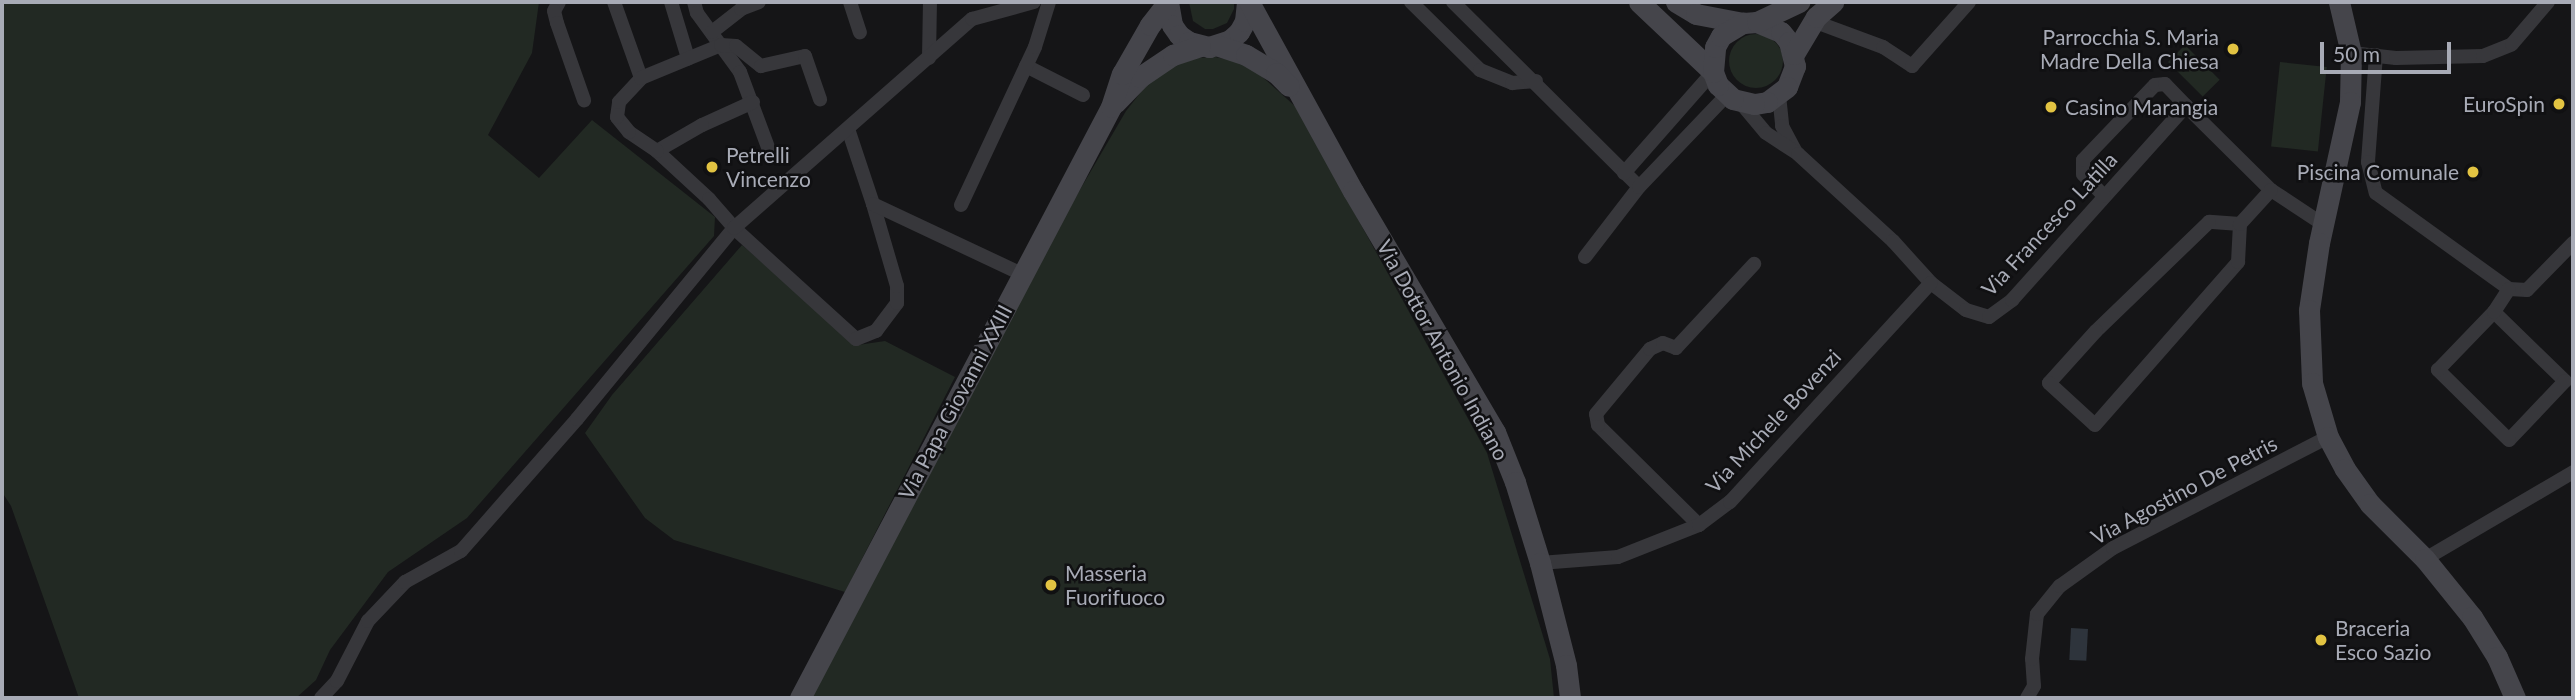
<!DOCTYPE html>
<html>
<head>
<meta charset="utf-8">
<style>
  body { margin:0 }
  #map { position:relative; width:2575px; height:700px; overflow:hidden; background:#151517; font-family:Lato,sans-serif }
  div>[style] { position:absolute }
  .green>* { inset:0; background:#222923; transform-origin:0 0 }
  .round { border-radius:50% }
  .water>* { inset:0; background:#2e343c; transform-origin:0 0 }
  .minor>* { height:14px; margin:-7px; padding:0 7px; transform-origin:7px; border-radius:7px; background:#37373b }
  .secondary>* { height:21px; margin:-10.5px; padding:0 10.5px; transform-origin:10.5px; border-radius:10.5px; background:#45454b }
  .dots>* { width:19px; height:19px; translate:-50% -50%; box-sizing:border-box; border:4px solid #101012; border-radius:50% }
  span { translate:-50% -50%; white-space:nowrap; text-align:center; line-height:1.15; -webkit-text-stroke:5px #101012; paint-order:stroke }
  .poi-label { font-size:21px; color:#a8abb6 }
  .right { translate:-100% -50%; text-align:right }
  .left { translate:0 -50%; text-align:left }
  .street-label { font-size:21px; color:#a8abb6 }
  .frame { position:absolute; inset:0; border:4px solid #a8abb6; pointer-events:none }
  .scale { position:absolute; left:2320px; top:42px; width:131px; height:32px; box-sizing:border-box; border:4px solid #a8abb6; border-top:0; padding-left:9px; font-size:21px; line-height:24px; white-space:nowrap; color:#a8abb6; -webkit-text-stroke:5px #101012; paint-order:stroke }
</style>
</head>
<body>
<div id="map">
  <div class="green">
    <div style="clip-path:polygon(2px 2px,539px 2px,532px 53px,488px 135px,539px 178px,592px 120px,715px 217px,714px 236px,467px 518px,388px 572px,330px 650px,316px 680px,296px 698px,79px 698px,11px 506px,2px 492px)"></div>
    <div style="clip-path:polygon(1189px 2px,1234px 2px,1234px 9px,1227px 23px,1213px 29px,1205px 29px,1193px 21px)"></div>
    <div class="round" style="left:1729px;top:34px;width:54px;height:54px"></div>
    <div style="left:2185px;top:45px;width:49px;height:24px;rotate:45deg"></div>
    <div style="clip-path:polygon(1215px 57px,1247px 63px,1296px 107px,1487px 453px,1550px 659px,1554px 698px,810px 698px,1050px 241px,1126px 111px,1152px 78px,1172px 66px,1194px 58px)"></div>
    <div style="left:2280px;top:62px;width:47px;height:85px;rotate:6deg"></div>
    <div style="clip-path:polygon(742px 245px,858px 345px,885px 341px,955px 377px,845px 592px,674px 540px,645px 518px,585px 433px,612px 395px)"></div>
  </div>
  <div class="water">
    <div style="left:2071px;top:628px;width:17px;height:32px;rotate:3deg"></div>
  </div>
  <div class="minor">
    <div style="left:559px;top:2px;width:10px;rotate:119deg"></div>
    <div style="left:554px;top:11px;width:12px;rotate:76deg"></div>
    <div style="left:557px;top:23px;width:82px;rotate:70.7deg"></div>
    <div style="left:614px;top:2px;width:81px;rotate:70.4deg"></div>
    <div style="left:671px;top:2px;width:59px;rotate:73.1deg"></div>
    <div style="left:694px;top:2px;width:11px;rotate:75deg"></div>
    <div style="left:697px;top:13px;width:73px;rotate:53.9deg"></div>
    <div style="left:740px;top:72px;width:83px;rotate:69.6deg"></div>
    <div style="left:850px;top:2px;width:32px;rotate:72deg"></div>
    <div style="left:1411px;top:2px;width:97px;rotate:44.6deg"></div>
    <div style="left:1480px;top:70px;width:35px;rotate:22deg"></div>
    <div style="left:1512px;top:83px;width:24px;rotate:-5deg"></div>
    <div style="left:1453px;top:2px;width:262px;rotate:44.8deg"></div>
    <div style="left:1813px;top:21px;width:75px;rotate:20.4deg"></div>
    <div style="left:1883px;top:47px;width:35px;rotate:33deg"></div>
    <div style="left:1912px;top:66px;width:86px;rotate:-48.3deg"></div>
    <div style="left:712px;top:32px;width:37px;rotate:-38deg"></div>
    <div style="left:741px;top:9px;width:19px;rotate:-21deg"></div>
    <div style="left:2351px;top:53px;width:45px;rotate:6.3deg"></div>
    <div style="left:2396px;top:58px;width:87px;rotate:-1.3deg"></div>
    <div style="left:2483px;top:56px;width:31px;rotate:-22deg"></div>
    <div style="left:2512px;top:44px;width:55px;rotate:-49.4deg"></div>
    <div style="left:2376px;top:55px;width:107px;rotate:94.3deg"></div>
    <div style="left:2368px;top:162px;width:32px;rotate:76deg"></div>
    <div style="left:2376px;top:193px;width:164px;rotate:35.8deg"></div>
    <div style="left:2509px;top:289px;width:18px;rotate:3deg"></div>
    <div style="left:2527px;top:290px;width:66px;rotate:-45.6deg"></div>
    <div style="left:929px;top:58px;width:56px;rotate:-89deg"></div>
    <div style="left:1026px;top:66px;width:64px;rotate:27deg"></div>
    <div style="left:1779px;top:95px;width:31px;rotate:84deg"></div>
    <div style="left:1782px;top:126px;width:27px;rotate:62deg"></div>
    <div style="left:753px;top:102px;width:56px;rotate:155.7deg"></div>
    <div style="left:702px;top:125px;width:52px;rotate:150deg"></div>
    <div style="left:657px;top:151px;width:71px;rotate:42.7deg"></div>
    <div style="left:709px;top:199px;width:38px;rotate:49deg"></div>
    <div style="left:734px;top:228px;width:165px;rotate:42.3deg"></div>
    <div style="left:856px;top:339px;width:22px;rotate:-22deg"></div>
    <div style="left:876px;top:331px;width:35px;rotate:-53deg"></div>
    <div style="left:897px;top:303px;width:17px;rotate:-90deg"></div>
    <div style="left:897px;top:286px;width:85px;rotate:-106.3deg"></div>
    <div style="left:873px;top:204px;width:79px;rotate:-108.4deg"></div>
    <div style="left:1740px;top:102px;width:40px;rotate:50deg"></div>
    <div style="left:1766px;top:133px;width:38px;rotate:33deg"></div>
    <div style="left:1798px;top:154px;width:129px;rotate:42.5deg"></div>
    <div style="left:1893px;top:241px;width:57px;rotate:47.9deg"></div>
    <div style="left:1931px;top:283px;width:44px;rotate:37.6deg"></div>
    <div style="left:1966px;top:310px;width:24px;rotate:17deg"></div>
    <div style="left:1989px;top:317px;width:29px;rotate:-36deg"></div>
    <div style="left:2012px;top:300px;width:261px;rotate:-48.1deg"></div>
    <div style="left:2186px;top:106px;width:120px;rotate:44.7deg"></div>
    <div style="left:2271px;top:190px;width:64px;rotate:33.4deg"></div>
    <div style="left:657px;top:151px;width:34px;rotate:-146deg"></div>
    <div style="left:629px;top:132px;width:19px;rotate:-129deg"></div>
    <div style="left:617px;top:117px;width:15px;rotate:-82deg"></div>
    <div style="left:619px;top:102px;width:33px;rotate:-47deg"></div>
    <div style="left:641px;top:78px;width:87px;rotate:-22.4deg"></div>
    <div style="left:721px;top:45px;width:15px;rotate:4deg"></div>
    <div style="left:736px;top:46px;width:32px;rotate:39deg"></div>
    <div style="left:761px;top:66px;width:45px;rotate:-12.8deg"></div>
    <div style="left:805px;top:56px;width:46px;rotate:70.8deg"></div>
    <div style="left:1624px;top:173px;width:135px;rotate:-48.6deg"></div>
    <div style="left:2104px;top:196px;width:30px;rotate:-134deg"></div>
    <div style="left:2083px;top:174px;width:14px;rotate:-90deg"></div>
    <div style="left:2083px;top:160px;width:104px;rotate:-46.2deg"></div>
    <div style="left:2155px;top:85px;width:10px;rotate:-6deg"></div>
    <div style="left:2165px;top:84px;width:30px;rotate:46deg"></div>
    <div style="left:873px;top:204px;width:165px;rotate:25.2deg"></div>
    <div style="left:961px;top:205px;width:174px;rotate:-64.9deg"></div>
    <div style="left:1035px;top:47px;width:47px;rotate:-72.7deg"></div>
    <div style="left:2240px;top:224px;width:31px;rotate:-176deg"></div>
    <div style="left:2209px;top:222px;width:157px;rotate:136deg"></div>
    <div style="left:2096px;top:331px;width:70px;rotate:132.1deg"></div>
    <div style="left:2049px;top:383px;width:62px;rotate:42.4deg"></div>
    <div style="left:2095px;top:425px;width:217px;rotate:-48.7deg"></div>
    <div style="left:2238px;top:262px;width:38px;rotate:-87deg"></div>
    <div style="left:2240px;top:224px;width:46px;rotate:-47.6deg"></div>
    <div style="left:1585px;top:257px;width:88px;rotate:-52.4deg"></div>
    <div style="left:1639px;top:187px;width:127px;rotate:-46.3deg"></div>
    <div style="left:2494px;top:312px;width:99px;rotate:44.2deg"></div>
    <div style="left:2565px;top:381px;width:81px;rotate:133.5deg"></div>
    <div style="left:2509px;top:440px;width:100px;rotate:-135.4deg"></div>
    <div style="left:2438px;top:370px;width:81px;rotate:-46deg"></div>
    <div style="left:2494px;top:312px;width:27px;rotate:-57deg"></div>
    <div style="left:1699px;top:525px;width:142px;rotate:-135.3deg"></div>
    <div style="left:1598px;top:425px;width:11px;rotate:-100deg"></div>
    <div style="left:1596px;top:414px;width:85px;rotate:-50.3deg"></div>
    <div style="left:1650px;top:349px;width:14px;rotate:-25deg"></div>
    <div style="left:1663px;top:343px;width:14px;rotate:21deg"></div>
    <div style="left:1676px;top:348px;width:115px;rotate:-47.1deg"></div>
    <div style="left:2425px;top:559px;width:172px;rotate:-30.4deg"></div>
    <div style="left:1540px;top:563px;width:78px;rotate:-4.4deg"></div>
    <div style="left:1618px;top:557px;width:87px;rotate:-21.6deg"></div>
    <div style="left:1699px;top:525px;width:39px;rotate:-37deg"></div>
    <div style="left:1730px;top:502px;width:297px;rotate:-47.5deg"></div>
    <div style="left:321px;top:698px;width:23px;rotate:-47deg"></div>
    <div style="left:337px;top:681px;width:68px;rotate:-62.7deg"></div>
    <div style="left:368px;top:621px;width:54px;rotate:-46.5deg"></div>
    <div style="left:405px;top:582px;width:64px;rotate:-29deg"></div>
    <div style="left:461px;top:551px;width:176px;rotate:-48.7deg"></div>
    <div style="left:577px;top:419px;width:247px;rotate:-50.6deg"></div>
    <div style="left:734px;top:228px;width:317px;rotate:-41.3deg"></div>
    <div style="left:972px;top:19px;width:64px;rotate:-15.3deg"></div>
    <div style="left:2027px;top:698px;width:14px;rotate:-60deg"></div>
    <div style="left:2034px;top:686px;width:27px;rotate:-94deg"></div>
    <div style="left:2032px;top:659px;width:45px;rotate:-83.7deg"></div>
    <div style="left:2037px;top:614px;width:36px;rotate:-51deg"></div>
    <div style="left:2060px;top:586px;width:65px;rotate:-35.6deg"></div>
    <div style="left:2113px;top:548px;width:242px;rotate:-27.3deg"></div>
  </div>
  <div class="secondary">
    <div style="left:1168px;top:2px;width:23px;rotate:80deg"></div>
    <div style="left:1172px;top:25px;width:12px;rotate:55deg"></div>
    <div style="left:1179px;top:35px;width:12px;rotate:35deg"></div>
    <div style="left:1189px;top:42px;width:21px;rotate:14deg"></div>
    <div style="left:1209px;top:47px;width:22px;rotate:-18deg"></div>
    <div style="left:1230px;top:40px;width:12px;rotate:-42deg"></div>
    <div style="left:1239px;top:32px;width:13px;rotate:-61deg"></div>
    <div style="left:1245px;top:21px;width:19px;rotate:-84deg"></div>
    <div style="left:1249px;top:2px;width:216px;rotate:61.2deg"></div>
    <div style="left:1353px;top:191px;width:280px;rotate:59.5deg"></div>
    <div style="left:1495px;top:432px;width:54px;rotate:68.2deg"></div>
    <div style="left:1515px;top:482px;width:85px;rotate:72.8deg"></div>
    <div style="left:1540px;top:563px;width:105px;rotate:75.7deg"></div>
    <div style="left:1566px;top:665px;width:33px;rotate:83deg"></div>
    <div style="left:1639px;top:2px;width:102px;rotate:43.4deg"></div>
    <div style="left:1676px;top:2px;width:23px;rotate:31deg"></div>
    <div style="left:1696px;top:14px;width:48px;rotate:10.8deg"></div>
    <div style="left:1743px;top:23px;width:14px;rotate:-4deg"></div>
    <div style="left:1757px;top:22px;width:26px;rotate:23deg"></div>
    <div style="left:1781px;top:32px;width:13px;rotate:51deg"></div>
    <div style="left:1789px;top:42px;width:25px;rotate:76deg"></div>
    <div style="left:1795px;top:66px;width:22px;rotate:111deg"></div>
    <div style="left:1787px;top:87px;width:25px;rotate:143deg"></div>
    <div style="left:1767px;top:102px;width:13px;rotate:171deg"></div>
    <div style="left:1754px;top:104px;width:22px;rotate:-167deg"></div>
    <div style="left:1733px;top:99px;width:21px;rotate:-137deg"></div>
    <div style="left:1718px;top:85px;width:14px;rotate:-111deg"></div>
    <div style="left:1713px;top:72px;width:25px;rotate:-85deg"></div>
    <div style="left:1715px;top:47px;width:13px;rotate:-61deg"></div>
    <div style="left:1721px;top:36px;width:26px;rotate:-31deg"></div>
    <div style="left:2339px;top:2px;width:52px;rotate:76.8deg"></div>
    <div style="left:2351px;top:53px;width:49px;rotate:91.2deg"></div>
    <div style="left:2350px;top:102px;width:144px;rotate:102.4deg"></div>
    <div style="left:2319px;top:243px;width:68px;rotate:98.5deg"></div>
    <div style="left:2309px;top:310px;width:73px;rotate:87.6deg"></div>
    <div style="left:2312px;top:383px;width:56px;rotate:73.5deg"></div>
    <div style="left:2328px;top:437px;width:36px;rotate:62deg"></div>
    <div style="left:2345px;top:469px;width:43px;rotate:54.5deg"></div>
    <div style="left:2370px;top:504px;width:78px;rotate:45deg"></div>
    <div style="left:2425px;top:559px;width:75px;rotate:51deg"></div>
    <div style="left:2472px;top:617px;width:47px;rotate:58deg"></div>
    <div style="left:2497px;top:657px;width:45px;rotate:66.3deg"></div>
    <div style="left:1757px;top:22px;width:47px;rotate:-25.5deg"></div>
    <div style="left:1219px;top:46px;width:28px;rotate:18deg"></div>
    <div style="left:1246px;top:55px;width:35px;rotate:31deg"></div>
    <div style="left:1276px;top:73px;width:18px;rotate:45deg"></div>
    <div style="left:1794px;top:54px;width:43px;rotate:-59.3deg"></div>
    <div style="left:1816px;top:17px;width:23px;rotate:-41deg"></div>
    <div style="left:1115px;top:103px;width:36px;rotate:-46deg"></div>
    <div style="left:1140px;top:77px;width:40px;rotate:-34deg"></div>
    <div style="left:1173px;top:55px;width:28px;rotate:-18deg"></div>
    <div style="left:800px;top:698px;width:668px;rotate:-62.25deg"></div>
    <div style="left:1111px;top:107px;width:35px;rotate:-72deg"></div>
    <div style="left:1122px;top:74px;width:56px;rotate:-60.3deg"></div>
    <div style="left:1150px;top:25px;width:29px;rotate:-52deg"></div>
  </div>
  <div class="dots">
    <div style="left:2233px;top:49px;background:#e2c342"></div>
    <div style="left:2559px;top:104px;background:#e2c342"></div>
    <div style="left:2051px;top:107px;background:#e2c342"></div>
    <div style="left:712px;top:167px;background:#e2c342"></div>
    <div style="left:2473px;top:172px;background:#e2c342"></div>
    <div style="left:1051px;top:585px;background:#e2c342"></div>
    <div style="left:2321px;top:640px;background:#e2c342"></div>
  </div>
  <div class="poi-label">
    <span class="right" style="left:2219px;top:49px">Parrocchia S. Maria<br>Madre Della Chiesa</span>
    <span class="right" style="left:2545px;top:104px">EuroSpin</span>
    <span class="left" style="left:2065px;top:107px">Casino Marangia</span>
    <span class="left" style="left:726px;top:167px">Petrelli<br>Vincenzo</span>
    <span class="right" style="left:2459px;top:172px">Piscina Comunale</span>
    <span class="left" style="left:1065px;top:585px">Masseria<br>Fuorifuoco</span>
    <span class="left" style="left:2335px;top:640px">Braceria<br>Esco Sazio</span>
  </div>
  <div class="street-label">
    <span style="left:2049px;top:224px;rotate:-47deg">Via Francesco Latilla</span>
    <span style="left:1443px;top:350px;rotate:61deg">Via Dottor Antonio Indiano</span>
    <span style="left:955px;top:402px;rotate:-62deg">Via Papa Giovanni XXIII</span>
    <span style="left:1773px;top:421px;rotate:-47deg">Via Michele Bovenzi</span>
    <span style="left:2184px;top:490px;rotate:-28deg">Via Agostino De Petris</span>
  </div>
  <div class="frame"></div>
  <div class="scale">50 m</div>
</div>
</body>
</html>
